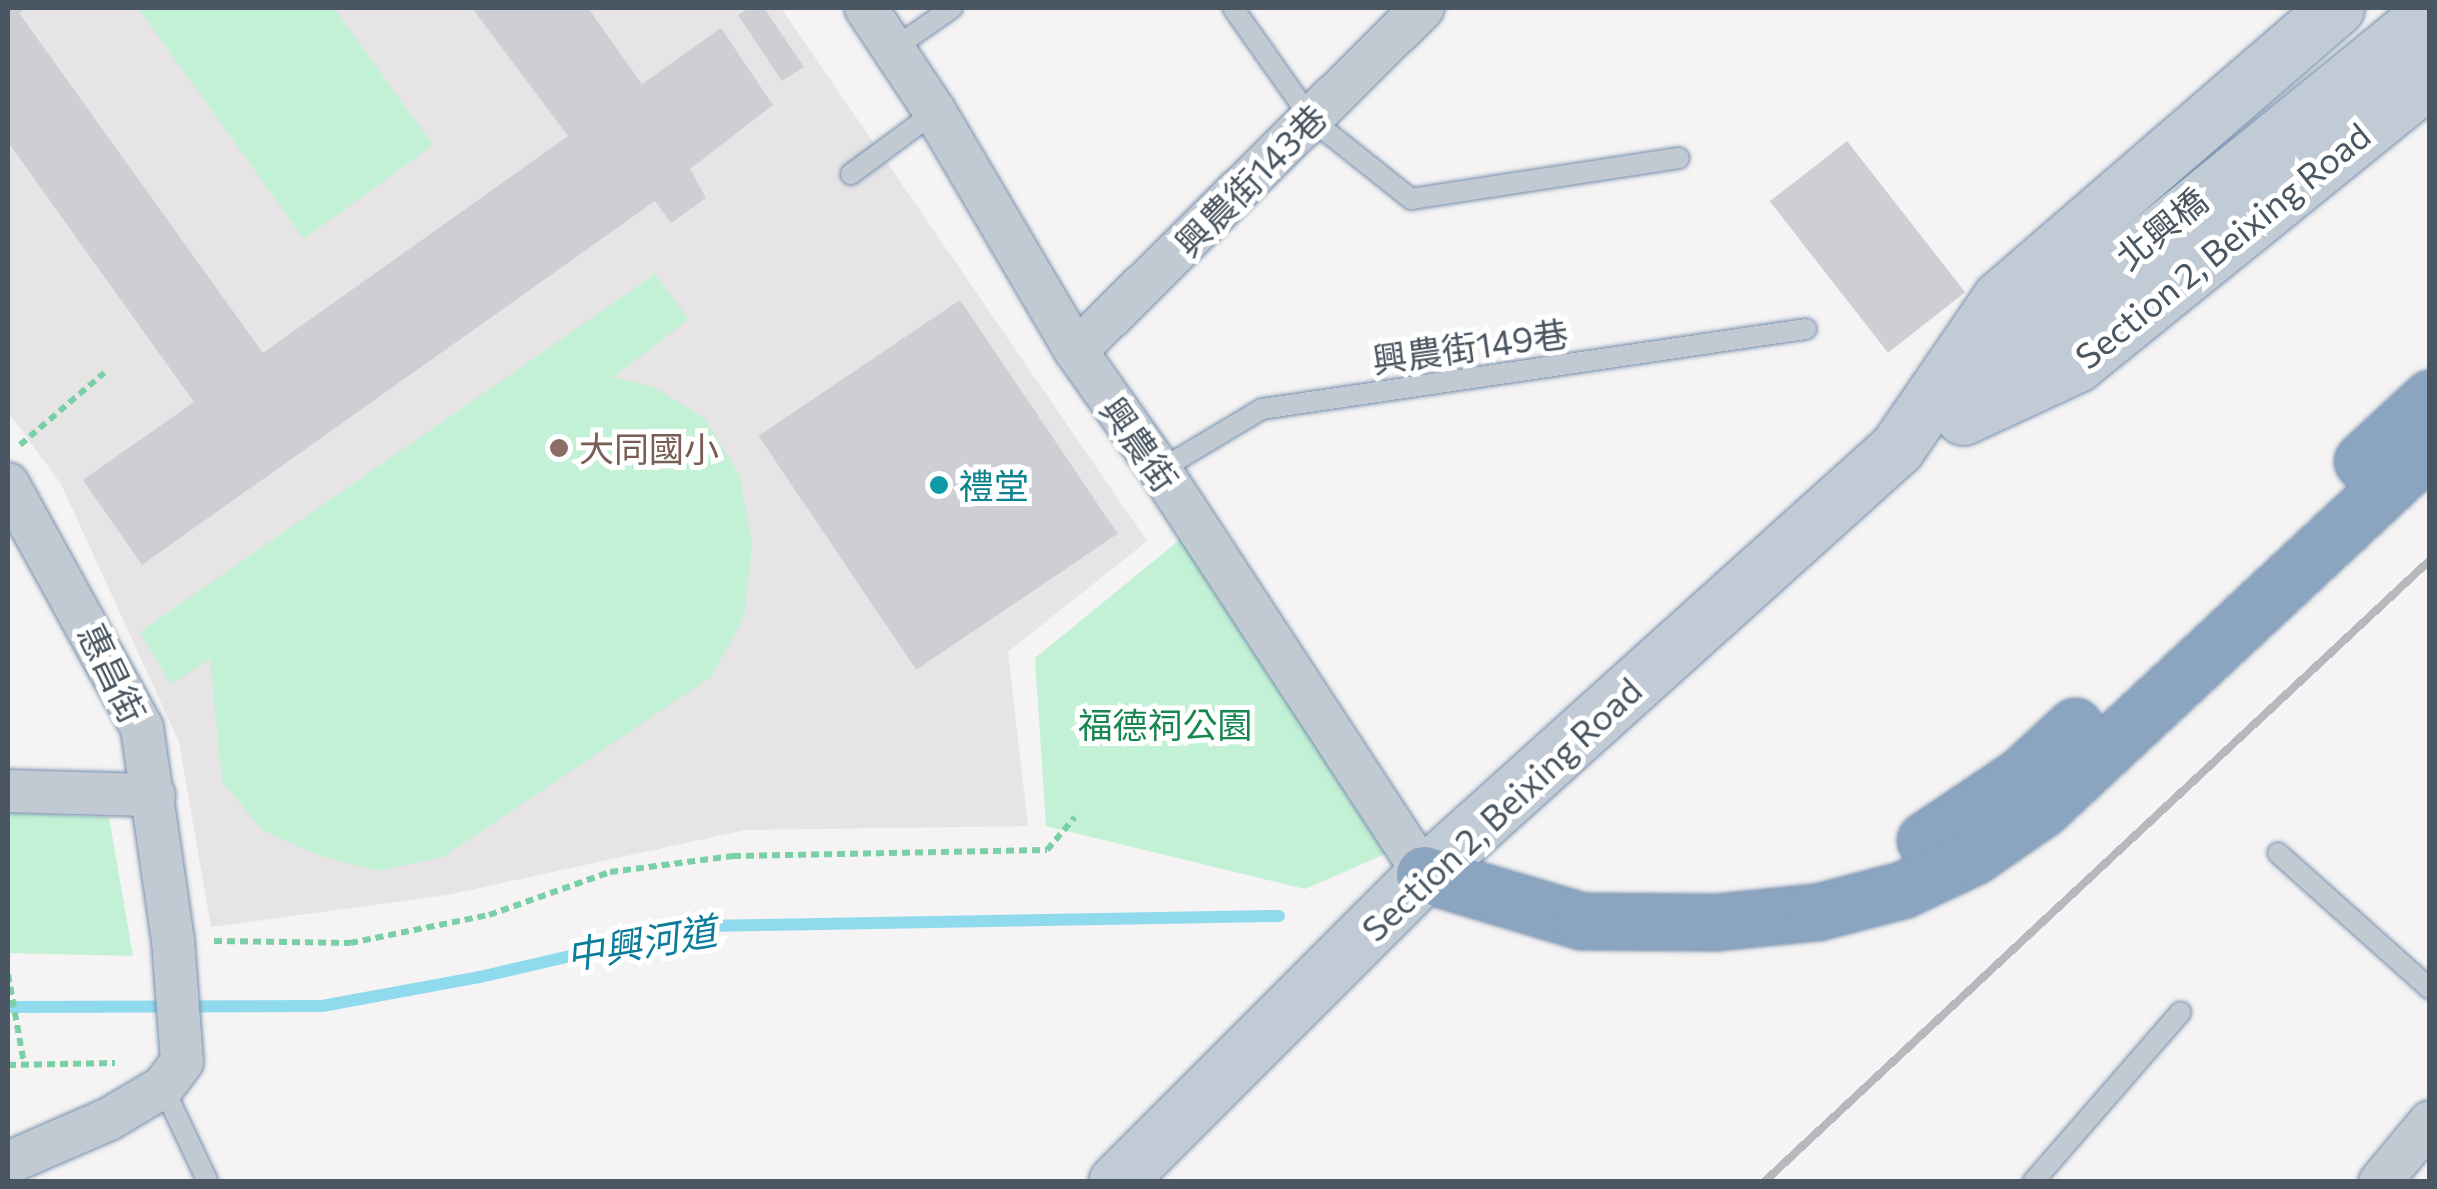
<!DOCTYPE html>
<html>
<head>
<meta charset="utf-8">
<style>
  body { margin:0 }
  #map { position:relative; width:2437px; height:1189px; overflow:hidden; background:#f5f3f3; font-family:Commissioner,"Noto Sans TC",sans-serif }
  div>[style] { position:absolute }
  .education>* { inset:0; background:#e6e4e5 }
  .green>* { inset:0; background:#c3f1d5 }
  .stream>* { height:12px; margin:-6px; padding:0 6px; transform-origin:6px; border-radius:6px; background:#90daee }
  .building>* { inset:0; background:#cdcfd5; transform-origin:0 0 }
  .path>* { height:6px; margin-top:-3px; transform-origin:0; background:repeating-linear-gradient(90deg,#7ad0a6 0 8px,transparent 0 13px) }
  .roads { filter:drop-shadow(0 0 2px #7690ad) drop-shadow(0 0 2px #7690ad) }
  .lane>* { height:20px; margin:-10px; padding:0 10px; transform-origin:10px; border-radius:10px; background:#c1cad2 }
  .street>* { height:42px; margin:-21px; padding:0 21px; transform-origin:21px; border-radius:21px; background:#c1cad2 }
  .secondary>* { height:55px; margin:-27.5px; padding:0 27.5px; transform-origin:27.5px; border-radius:27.5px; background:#c1cbd6 }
  .highway>* { height:55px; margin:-27.5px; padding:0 27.5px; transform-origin:27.5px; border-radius:27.5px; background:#8ba5c1 }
  .rail>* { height:8px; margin:-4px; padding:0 4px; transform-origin:4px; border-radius:4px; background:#b5b8bd }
  .dots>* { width:28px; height:28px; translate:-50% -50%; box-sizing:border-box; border:5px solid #fff; border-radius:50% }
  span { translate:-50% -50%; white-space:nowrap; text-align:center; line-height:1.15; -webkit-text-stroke:10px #fff; paint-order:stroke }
  .street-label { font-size:35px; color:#4a5661 }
  .education-label { font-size:35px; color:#785e54 }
  .left { translate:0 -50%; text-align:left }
  .culture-label { font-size:35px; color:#0d838f }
  .park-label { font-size:35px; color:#17864f }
  .water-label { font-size:38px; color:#0c7c9b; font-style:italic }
  .frame { position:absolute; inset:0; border:10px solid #4a5661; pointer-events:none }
</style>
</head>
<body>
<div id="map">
  <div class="education">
    <div style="clip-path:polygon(8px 8px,781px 8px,1147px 541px,1008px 652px,1028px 826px,745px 830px,447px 895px,211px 927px,179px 742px,61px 484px,8px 412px)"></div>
  </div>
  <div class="green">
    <div style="clip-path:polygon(138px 8px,334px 8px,433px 145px,304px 239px)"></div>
    <div style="clip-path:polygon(655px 274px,689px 319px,613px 377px,654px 387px,704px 418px,740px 476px,752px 545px,744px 617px,711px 677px,443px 857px,378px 871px,317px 855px,262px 830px,222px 781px,210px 659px,171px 685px,140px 632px)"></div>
    <div style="clip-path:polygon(1182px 538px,1408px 844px,1305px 889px,1046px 826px,1035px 658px)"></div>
    <div style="clip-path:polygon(8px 813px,109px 817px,133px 956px,8px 953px)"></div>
  </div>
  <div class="stream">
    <div style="left:8px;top:1007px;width:314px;rotate:-0.2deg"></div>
    <div style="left:322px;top:1006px;width:161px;rotate:-10.4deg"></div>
    <div style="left:480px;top:977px;width:226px;rotate:-13.1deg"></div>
    <div style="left:700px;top:926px;width:579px;rotate:-0.99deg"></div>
  </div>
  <div class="building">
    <div style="clip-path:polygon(8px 8px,27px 8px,19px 13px,263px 353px,568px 136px,472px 8px,588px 8px,642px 84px,721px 28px,773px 105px,690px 169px,706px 198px,671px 223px,655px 201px,142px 565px,83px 480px,194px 402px,8px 142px)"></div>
    <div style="clip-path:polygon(749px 8px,764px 8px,804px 67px,782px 81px,738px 15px)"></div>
    <div style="left:1847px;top:141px;width:192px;height:98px;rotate:52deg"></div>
    <div style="left:960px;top:300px;width:282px;height:243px;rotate:56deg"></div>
  </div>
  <div class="path">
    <div style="left:20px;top:445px;width:111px;rotate:-40.6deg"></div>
    <div style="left:214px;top:941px;width:136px;rotate:0.8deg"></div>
    <div style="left:350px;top:943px;width:142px;rotate:-11.4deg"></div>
    <div style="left:489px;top:915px;width:128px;rotate:-19.6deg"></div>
    <div style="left:610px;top:872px;width:124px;rotate:-7.4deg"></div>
    <div style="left:733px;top:856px;width:314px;rotate:-1.1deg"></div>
    <div style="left:1047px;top:850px;width:43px;rotate:-49.7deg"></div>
    <div style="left:8px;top:974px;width:91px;rotate:79.9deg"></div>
    <div style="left:8px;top:1065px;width:107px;rotate:-1.1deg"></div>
  </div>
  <div class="roads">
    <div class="lane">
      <div style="left:1233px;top:8px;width:137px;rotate:54.8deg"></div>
      <div style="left:1312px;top:120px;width:127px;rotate:38.6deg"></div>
      <div style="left:1411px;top:199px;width:271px;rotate:-8.7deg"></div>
      <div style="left:893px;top:49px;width:72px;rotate:-34.8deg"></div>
      <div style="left:851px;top:174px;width:104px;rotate:-36.4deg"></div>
      <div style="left:1160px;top:470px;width:119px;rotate:-30.9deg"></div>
      <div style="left:1262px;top:409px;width:550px;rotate:-8.37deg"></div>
      <div style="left:2278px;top:853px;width:204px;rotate:41.8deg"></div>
      <div style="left:163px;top:1087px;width:105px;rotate:64.7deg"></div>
      <div style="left:2033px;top:1182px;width:225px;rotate:-49deg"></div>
    </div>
    <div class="street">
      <div style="left:866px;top:8px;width:125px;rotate:56.4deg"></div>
      <div style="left:935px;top:112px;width:277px;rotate:59.5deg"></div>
      <div style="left:1076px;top:351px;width:146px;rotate:54.8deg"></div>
      <div style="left:1160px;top:470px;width:483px;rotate:56.8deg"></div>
      <div style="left:1076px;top:351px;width:488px;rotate:-44.7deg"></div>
      <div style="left:8px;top:484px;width:278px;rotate:61.2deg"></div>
      <div style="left:142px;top:728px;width:215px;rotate:81.7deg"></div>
      <div style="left:173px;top:941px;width:121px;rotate:85.7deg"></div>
      <div style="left:182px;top:1062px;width:31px;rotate:127deg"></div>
      <div style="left:163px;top:1087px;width:63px;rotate:149.3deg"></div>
      <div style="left:109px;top:1119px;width:110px;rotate:156.5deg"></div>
      <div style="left:8px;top:791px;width:146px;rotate:1.6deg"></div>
      <div style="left:2380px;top:1182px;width:78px;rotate:-50.2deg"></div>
    </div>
    <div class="secondary">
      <div style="left:1949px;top:405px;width:621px;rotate:-39.18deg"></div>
      <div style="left:1963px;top:417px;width:126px;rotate:-24.9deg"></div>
      <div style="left:2077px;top:364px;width:454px;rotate:-39deg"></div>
      <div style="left:1116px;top:1182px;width:436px;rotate:-45deg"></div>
      <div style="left:1424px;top:874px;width:637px;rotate:-42.01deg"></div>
      <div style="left:1897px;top:448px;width:182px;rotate:-55.5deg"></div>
      <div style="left:2000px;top:298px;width:444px;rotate:-40.8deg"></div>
    </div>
    <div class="highway">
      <div style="left:2362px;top:461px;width:93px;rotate:-42.8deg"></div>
      <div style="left:1925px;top:840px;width:117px;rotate:-33.8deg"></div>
      <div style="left:2022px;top:775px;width:72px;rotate:-42.8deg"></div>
      <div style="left:1424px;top:874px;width:165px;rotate:16.6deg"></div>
      <div style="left:1582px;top:921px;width:134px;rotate:0.4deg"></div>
      <div style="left:1716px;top:922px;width:101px;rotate:-5.7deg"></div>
      <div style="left:1817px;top:912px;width:88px;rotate:-14.5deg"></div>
      <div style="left:1902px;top:890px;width:80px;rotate:-25.3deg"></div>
      <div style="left:1974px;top:856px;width:83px;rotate:-34.7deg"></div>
      <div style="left:2042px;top:809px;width:531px;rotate:-43.01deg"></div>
    </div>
  </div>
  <div class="rail">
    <div style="left:1764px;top:1182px;width:911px;rotate:-43.04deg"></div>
  </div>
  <div class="dots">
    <div style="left:559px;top:448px;background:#8d6e63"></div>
    <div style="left:939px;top:485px;background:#0f9aa8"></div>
  </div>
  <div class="street-label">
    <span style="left:1250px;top:180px;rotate:-45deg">興農街143巷</span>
    <span style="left:2161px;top:228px;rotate:-39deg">北興橋</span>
    <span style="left:2222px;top:245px;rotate:-39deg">Section 2, Beixing Road</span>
    <span style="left:1470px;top:346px;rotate:-8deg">興農街149巷</span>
    <span style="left:1140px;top:444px;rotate:55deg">興農街</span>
    <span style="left:113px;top:673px;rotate:64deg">惠昌街</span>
    <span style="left:1501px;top:809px;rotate:-43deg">Section 2, Beixing Road</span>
  </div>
  <div class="education-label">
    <span class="left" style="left:579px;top:448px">大同國小</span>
  </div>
  <div class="culture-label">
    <span class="left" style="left:959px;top:485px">禮堂</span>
  </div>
  <div class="park-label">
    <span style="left:1165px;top:724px">福德祠公園</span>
  </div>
  <div class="water-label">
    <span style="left:641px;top:942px;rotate:-10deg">中興河道</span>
  </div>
  <div class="frame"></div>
</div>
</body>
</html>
